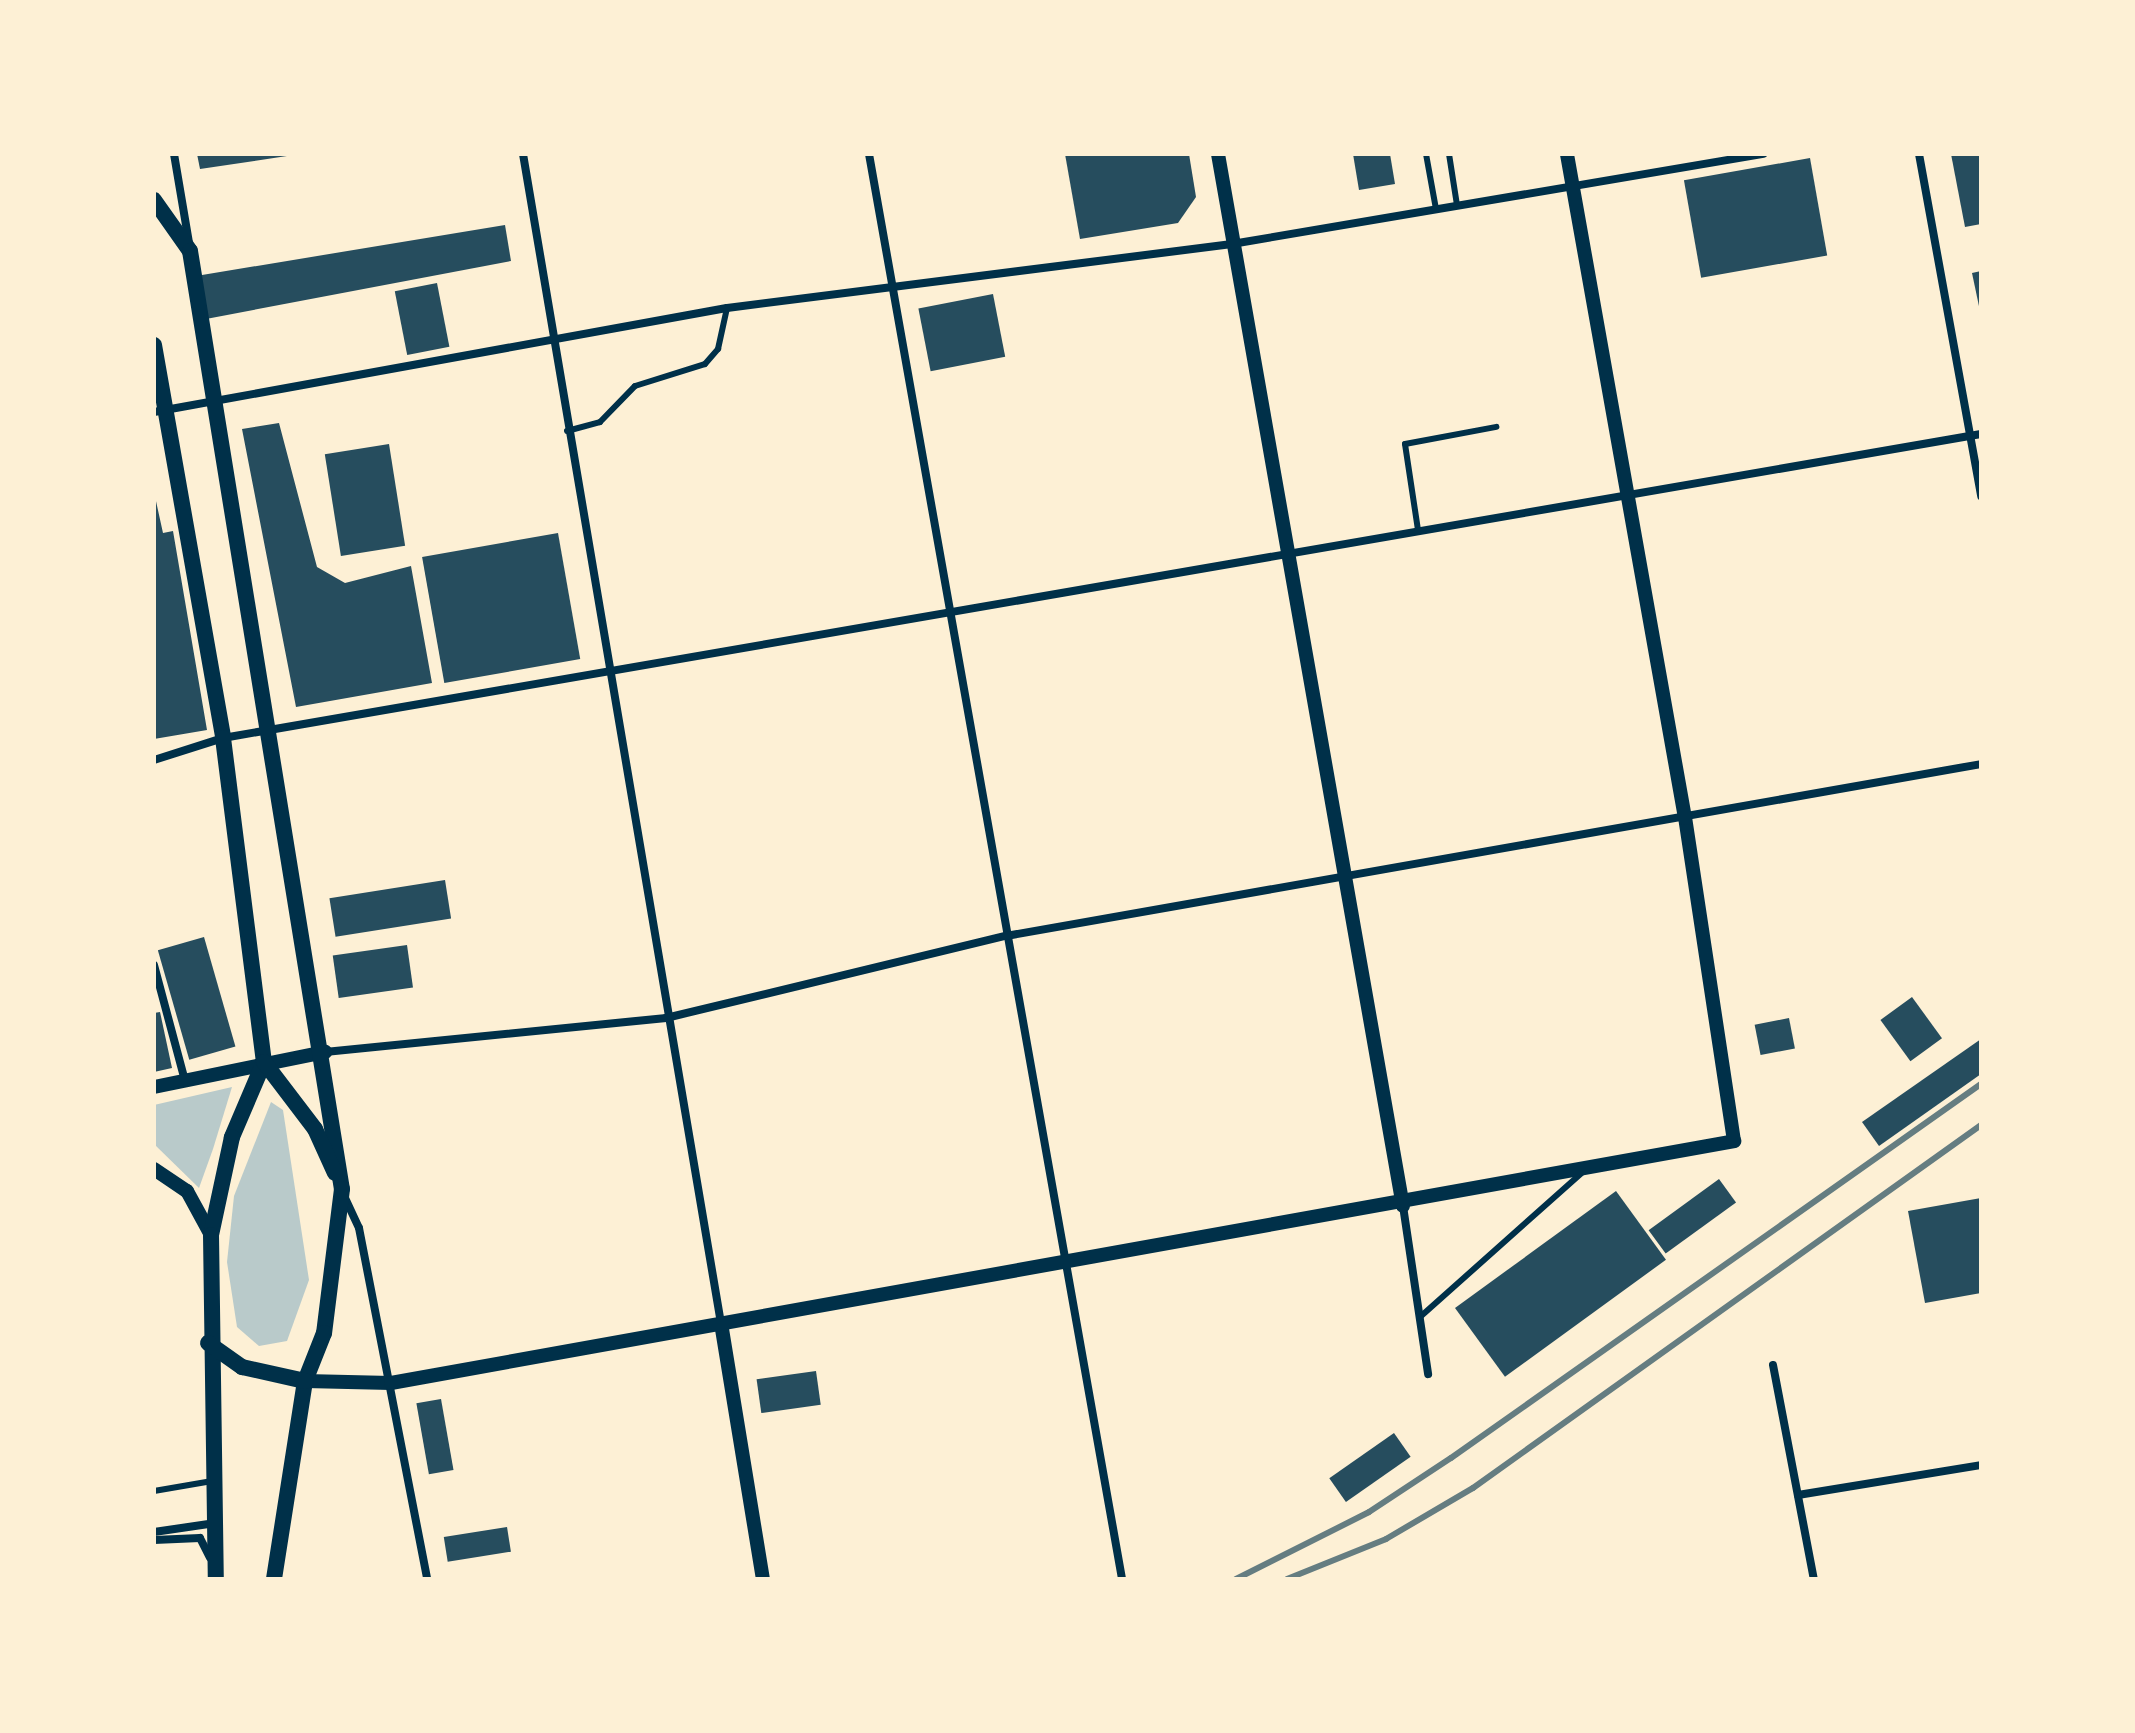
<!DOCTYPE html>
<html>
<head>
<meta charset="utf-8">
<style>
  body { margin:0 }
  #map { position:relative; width:2135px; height:1733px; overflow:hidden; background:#fdf0d5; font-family:Mulish,sans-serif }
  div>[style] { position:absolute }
  .green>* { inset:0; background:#b9caca }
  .building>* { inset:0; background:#264d5e; transform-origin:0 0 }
  .service>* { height:6px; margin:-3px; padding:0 3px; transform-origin:3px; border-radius:3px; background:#003049 }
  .minor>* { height:8px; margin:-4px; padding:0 4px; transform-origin:4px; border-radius:4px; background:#003049 }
  .tertiary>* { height:14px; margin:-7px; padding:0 7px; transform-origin:7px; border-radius:7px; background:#003049 }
  .secondary>* { height:16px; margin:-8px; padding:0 8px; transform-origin:8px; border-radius:8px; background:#003049 }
  .rail>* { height:6px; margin:-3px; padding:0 3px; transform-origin:3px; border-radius:3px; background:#657d81 }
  span { translate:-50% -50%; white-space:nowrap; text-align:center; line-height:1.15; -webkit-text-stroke:8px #fdf0d5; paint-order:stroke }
  .frame { position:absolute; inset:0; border:156px solid #fdf0d5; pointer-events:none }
</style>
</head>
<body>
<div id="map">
  <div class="green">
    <div style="clip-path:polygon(232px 1087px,213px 1149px,199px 1188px,154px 1144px,154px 1105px)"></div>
    <div style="clip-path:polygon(271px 1102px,283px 1110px,309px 1280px,287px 1341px,259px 1346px,237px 1327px,227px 1262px,234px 1196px)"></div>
  </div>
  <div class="building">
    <div style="clip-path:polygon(197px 154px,286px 154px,287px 156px,200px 169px)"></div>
    <div style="clip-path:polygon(1065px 154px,1189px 154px,1196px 197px,1178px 223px,1080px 239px)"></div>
    <div style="clip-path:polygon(1353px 154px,1390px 154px,1395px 184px,1359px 190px)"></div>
    <div style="clip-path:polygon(1951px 154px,1981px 154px,1981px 224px,1965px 227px)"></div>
    <div style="left:1810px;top:158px;width:99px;height:128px;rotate:80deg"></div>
    <div style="clip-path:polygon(505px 225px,511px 261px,206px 319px,196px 276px)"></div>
    <div style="clip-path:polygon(1981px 271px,1981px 311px,1980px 311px,1972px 273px)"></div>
    <div style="left:437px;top:283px;width:65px;height:43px;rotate:79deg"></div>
    <div style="left:993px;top:294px;width:64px;height:76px;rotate:79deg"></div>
    <div style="clip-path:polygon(279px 423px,317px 567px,345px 583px,411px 566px,432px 683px,296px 707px,242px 429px)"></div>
    <div style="left:389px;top:444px;width:103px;height:65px;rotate:81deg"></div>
    <div style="clip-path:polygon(154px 492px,163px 533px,173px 531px,207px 730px,154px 739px)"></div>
    <div style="left:558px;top:533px;width:128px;height:138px;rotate:80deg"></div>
    <div style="left:445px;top:880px;width:39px;height:117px;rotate:81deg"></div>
    <div style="left:204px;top:937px;width:114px;height:48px;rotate:74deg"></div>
    <div style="left:407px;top:945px;width:43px;height:75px;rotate:82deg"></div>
    <div style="left:1912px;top:997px;width:51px;height:39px;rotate:54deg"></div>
    <div style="clip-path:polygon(160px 1012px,172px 1068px,154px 1072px,154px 1013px)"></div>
    <div style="left:1789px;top:1018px;width:31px;height:35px;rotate:79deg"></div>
    <div style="clip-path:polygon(1981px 1039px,1981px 1074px,1879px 1146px,1862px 1122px)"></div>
    <div style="left:1719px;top:1179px;width:29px;height:87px;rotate:54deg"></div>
    <div style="left:1616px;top:1191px;width:85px;height:199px;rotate:54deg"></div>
    <div style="clip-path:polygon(1981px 1198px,1981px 1293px,1925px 1303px,1908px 1211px)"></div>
    <div style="left:816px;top:1371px;width:34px;height:60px;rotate:82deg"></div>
    <div style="left:441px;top:1399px;width:72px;height:25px;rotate:80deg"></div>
    <div style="left:1394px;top:1433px;width:29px;height:79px;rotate:55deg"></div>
    <div style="left:507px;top:1527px;width:25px;height:64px;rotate:81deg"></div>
  </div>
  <div class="service">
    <div style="left:1426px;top:154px;width:56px;rotate:79.7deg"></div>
    <div style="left:1449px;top:154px;width:52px;rotate:81.1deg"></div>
    <div style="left:567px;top:431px;width:34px;rotate:-15deg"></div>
    <div style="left:600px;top:422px;width:50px;rotate:-45.8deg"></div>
    <div style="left:635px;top:386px;width:73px;rotate:-17.4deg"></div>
    <div style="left:705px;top:364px;width:20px;rotate:-49deg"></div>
    <div style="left:718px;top:349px;width:42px;rotate:-77.6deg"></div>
    <div style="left:1418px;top:530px;width:87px;rotate:-98.6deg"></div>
    <div style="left:1405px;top:444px;width:93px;rotate:-10.6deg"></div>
    <div style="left:1420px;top:1317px;width:218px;rotate:-41.7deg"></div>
    <div style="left:154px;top:1491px;width:59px;rotate:-9.8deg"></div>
  </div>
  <div class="minor">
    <div style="left:174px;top:154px;width:90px;rotate:80.4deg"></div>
    <div style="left:523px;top:154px;width:1186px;rotate:80.39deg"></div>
    <div style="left:869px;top:154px;width:1447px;rotate:79.93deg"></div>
    <div style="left:1919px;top:154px;width:348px;rotate:79.7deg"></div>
    <div style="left:154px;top:412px;width:582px;rotate:-10.29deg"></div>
    <div style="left:727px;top:308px;width:509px;rotate:-7.22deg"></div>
    <div style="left:1232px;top:244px;width:539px;rotate:-9.62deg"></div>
    <div style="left:154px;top:760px;width:72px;rotate:-17.7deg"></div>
    <div style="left:223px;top:738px;width:1784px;rotate:-9.81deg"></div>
    <div style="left:154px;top:965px;width:120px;rotate:75deg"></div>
    <div style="left:325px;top:1052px;width:343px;rotate:-5.7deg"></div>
    <div style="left:666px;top:1018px;width:350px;rotate:-13.6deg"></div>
    <div style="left:1006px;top:936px;width:990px;rotate:-10deg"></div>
    <div style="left:345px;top:1198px;width:33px;rotate:65deg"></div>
    <div style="left:359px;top:1228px;width:358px;rotate:79deg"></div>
    <div style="left:1403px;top:1206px;width:170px;rotate:81.5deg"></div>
    <div style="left:1773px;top:1365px;width:218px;rotate:79.2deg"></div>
    <div style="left:1798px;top:1495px;width:185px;rotate:-9.3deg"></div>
    <div style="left:154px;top:1532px;width:62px;rotate:-8.4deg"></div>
    <div style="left:154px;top:1540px;width:46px;rotate:-2.5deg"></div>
    <div style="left:200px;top:1538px;width:22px;rotate:63deg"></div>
  </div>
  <div class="tertiary">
    <div style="left:1218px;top:154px;width:1068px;rotate:80.03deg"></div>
    <div style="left:154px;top:1087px;width:175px;rotate:-11.6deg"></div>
    <div style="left:154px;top:1169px;width:40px;rotate:34deg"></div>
    <div style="left:187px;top:1191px;width:50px;rotate:61.4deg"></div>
    <div style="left:721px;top:1323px;width:259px;rotate:80.7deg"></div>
    <div style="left:305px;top:1381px;width:86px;rotate:1.3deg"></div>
    <div style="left:391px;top:1383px;width:1365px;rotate:-10.21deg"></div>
    <div style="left:1734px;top:1141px;width:327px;rotate:-98.6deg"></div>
    <div style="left:1685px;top:818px;width:674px;rotate:-100.08deg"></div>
  </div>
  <div class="secondary">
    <div style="left:154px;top:200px;width:62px;rotate:54.8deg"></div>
    <div style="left:190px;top:251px;width:950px;rotate:80.8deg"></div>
    <div style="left:342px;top:1189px;width:145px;rotate:97.1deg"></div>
    <div style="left:324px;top:1333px;width:52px;rotate:111.6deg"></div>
    <div style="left:305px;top:1381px;width:200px;rotate:98.9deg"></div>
    <div style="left:154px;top:345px;width:399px;rotate:80deg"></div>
    <div style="left:223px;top:738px;width:327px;rotate:82.8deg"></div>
    <div style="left:264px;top:1062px;width:82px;rotate:113.1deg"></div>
    <div style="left:232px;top:1137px;width:100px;rotate:102.1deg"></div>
    <div style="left:211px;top:1235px;width:344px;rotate:89.2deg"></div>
    <div style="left:264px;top:1062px;width:84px;rotate:52.7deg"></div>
    <div style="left:315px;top:1129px;width:48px;rotate:65.6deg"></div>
    <div style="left:208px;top:1343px;width:42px;rotate:35.2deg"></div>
    <div style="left:242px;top:1367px;width:65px;rotate:12.5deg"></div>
  </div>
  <div class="rail">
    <div style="left:1236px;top:1579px;width:149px;rotate:-26.7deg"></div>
    <div style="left:1369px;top:1512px;width:98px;rotate:-33.4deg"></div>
    <div style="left:1451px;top:1458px;width:649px;rotate:-35.21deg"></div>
    <div style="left:1287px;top:1579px;width:107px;rotate:-22deg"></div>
    <div style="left:1386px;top:1539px;width:101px;rotate:-30.4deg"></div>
    <div style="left:1473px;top:1488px;width:624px;rotate:-35.55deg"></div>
  </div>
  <div class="frame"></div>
</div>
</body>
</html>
